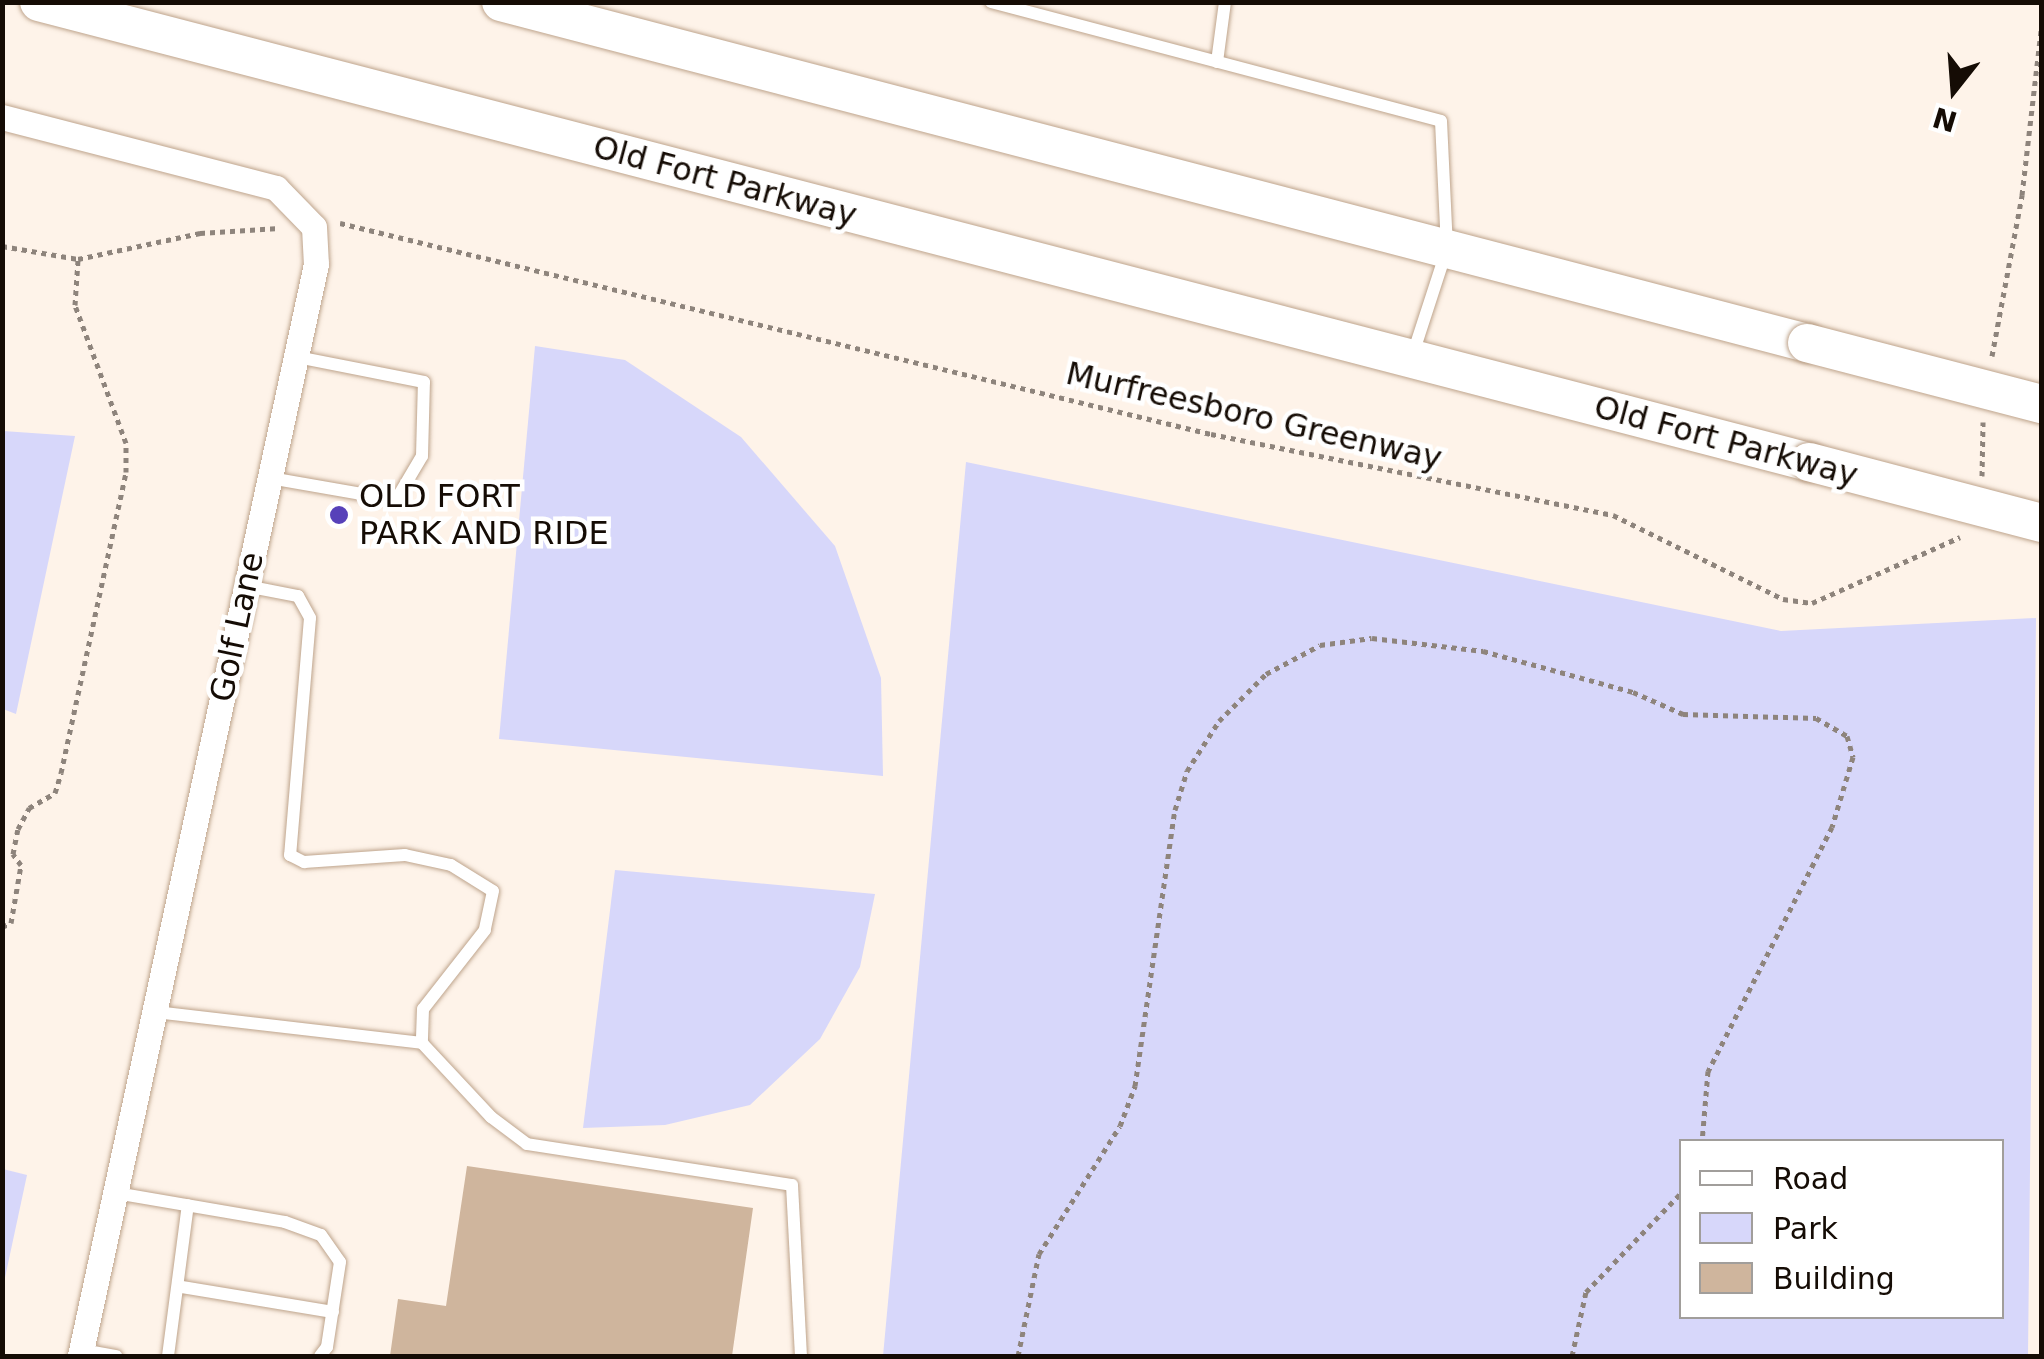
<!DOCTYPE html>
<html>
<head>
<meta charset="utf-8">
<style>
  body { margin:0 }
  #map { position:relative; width:2044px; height:1359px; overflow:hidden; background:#fef3e9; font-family:"DejaVu Sans",sans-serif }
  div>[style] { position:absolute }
  .green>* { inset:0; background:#d7d7fa }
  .building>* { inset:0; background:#cfb59d }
  .path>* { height:5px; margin-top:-2.5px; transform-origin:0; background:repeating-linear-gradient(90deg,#8e847c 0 5px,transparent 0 10px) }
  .roads { filter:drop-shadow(0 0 2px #bea48c) drop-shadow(0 0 2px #bea48c) }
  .lane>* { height:12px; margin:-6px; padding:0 6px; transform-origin:6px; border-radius:6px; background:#fff }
  .street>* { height:25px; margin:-12.5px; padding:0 12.5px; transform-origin:12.5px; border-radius:12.5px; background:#fff }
  .primary>* { height:38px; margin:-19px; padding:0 19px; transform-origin:19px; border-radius:19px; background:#fff }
  .bridges { filter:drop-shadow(0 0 2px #bea48c) drop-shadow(0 0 2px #bea48c) }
  .primary-bridge>* { height:38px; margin:-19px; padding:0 19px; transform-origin:19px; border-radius:19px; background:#fff }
  .dots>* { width:28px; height:28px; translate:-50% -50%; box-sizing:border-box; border:5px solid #fff; border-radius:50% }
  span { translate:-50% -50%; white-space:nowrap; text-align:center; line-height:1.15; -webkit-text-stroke:9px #fff; paint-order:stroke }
  .street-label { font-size:32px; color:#150c05 }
  .poi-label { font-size:32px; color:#150c05 }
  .left { translate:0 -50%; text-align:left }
  .frame { position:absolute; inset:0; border:5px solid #150c05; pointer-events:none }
  .legend { position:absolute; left:1679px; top:1139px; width:325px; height:180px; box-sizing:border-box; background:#fff; border:2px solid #a19e9b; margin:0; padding:12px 18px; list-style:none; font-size:30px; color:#150c05 }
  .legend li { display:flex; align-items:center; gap:20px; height:50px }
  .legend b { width:50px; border:2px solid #a19e9b }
  .north { position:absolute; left:1904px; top:40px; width:100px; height:100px; -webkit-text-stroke:8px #fff; paint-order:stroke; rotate:197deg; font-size:28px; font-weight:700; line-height:40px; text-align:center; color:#150c05 }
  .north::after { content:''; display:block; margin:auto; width:35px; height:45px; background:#150c05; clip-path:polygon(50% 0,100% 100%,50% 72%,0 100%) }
</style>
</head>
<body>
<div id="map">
  <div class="green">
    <div style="clip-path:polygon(535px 346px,625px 360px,741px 437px,835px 546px,881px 678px,883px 776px,499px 739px)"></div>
    <div style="clip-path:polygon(3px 431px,75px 436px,16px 714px,3px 709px)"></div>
    <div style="clip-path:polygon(evenodd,966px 462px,1781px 631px,2036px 618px,2028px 1356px,883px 1356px,966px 462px,1682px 1142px,2002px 1142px,2002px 1316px,1682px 1316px,1682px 1142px)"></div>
    <div style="clip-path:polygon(615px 870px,875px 894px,860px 967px,820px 1039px,750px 1105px,665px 1125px,583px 1128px)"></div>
    <div style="clip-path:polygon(3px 1169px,27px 1175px,3px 1287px,2px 1170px)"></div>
  </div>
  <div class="building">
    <div style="clip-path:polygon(467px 1166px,753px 1208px,732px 1356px,390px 1356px,398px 1299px,446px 1306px)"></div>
  </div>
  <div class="path">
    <div style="left:340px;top:223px;width:896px;rotate:13.62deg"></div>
    <div style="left:1211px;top:434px;width:410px;rotate:11.4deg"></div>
    <div style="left:1613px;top:515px;width:190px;rotate:26.3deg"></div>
    <div style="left:1783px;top:599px;width:29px;rotate:8deg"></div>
    <div style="left:1812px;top:603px;width:162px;rotate:-24deg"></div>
    <div style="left:2px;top:246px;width:77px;rotate:9.7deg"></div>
    <div style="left:78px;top:259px;width:125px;rotate:-12deg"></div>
    <div style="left:200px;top:233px;width:80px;rotate:-3.6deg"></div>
    <div style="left:1992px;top:356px;width:164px;rotate:-79.4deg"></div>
    <div style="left:2022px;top:195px;width:174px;rotate:-83.4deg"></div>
    <div style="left:1982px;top:476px;width:54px;rotate:-88.9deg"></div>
    <div style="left:2px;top:927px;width:10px;rotate:-24deg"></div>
    <div style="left:11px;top:923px;width:59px;rotate:-80.2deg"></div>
    <div style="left:21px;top:865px;width:14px;rotate:-126deg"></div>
    <div style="left:13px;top:854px;width:25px;rotate:-79deg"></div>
    <div style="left:18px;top:829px;width:24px;rotate:-62deg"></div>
    <div style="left:29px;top:808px;width:30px;rotate:-30deg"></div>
    <div style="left:55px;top:793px;width:21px;rotate:-73deg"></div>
    <div style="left:61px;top:773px;width:308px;rotate:-77.8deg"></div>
    <div style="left:126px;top:472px;width:29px;rotate:-90deg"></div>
    <div style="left:126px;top:443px;width:147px;rotate:-110.3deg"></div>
    <div style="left:75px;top:305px;width:45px;rotate:-86.2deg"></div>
    <div style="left:1018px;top:1356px;width:104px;rotate:-78.4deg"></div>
    <div style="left:1039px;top:1254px;width:151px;rotate:-57.7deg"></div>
    <div style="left:1120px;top:1126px;width:43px;rotate:-69.4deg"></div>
    <div style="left:1135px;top:1086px;width:279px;rotate:-81.8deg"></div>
    <div style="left:1175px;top:810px;width:41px;rotate:-72.9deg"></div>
    <div style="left:1187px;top:771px;width:59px;rotate:-57.4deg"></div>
    <div style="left:1219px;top:721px;width:66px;rotate:-45deg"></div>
    <div style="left:1266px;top:674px;width:61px;rotate:-28.2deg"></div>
    <div style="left:1320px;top:645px;width:52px;rotate:-7.7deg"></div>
    <div style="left:1372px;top:638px;width:112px;rotate:6.7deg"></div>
    <div style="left:1483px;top:651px;width:156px;rotate:15.3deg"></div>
    <div style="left:1633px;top:692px;width:55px;rotate:23.7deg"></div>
    <div style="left:1683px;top:714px;width:133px;rotate:1.7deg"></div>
    <div style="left:1816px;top:718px;width:36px;rotate:30deg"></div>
    <div style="left:1847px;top:736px;width:22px;rotate:74deg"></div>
    <div style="left:1853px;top:757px;width:73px;rotate:106.7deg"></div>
    <div style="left:1832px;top:827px;width:274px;rotate:116.9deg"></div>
    <div style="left:1708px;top:1071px;width:71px;rotate:94.8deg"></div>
    <div style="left:1572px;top:1356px;width:66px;rotate:-77.7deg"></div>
    <div style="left:1586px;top:1292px;width:139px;rotate:-46.2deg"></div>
  </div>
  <div class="roads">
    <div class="lane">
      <div style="left:991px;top:2px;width:465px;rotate:14.8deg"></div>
      <div style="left:1441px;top:121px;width:128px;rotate:87.3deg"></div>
      <div style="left:1447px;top:249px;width:114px;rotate:108deg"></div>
      <div style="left:1217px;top:62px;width:61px;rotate:-82.4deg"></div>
      <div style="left:270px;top:478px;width:128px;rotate:9.9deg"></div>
      <div style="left:396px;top:500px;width:51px;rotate:-59.4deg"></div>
      <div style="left:422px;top:456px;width:74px;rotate:-88.5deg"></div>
      <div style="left:424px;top:382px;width:130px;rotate:-168.9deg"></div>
      <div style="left:246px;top:586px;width:53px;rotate:10.9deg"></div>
      <div style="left:298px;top:596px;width:25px;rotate:61deg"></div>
      <div style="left:310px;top:618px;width:238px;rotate:94.8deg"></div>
      <div style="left:290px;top:855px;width:16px;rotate:27deg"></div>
      <div style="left:304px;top:862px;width:101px;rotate:-4deg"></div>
      <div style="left:405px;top:855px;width:47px;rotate:12.3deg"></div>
      <div style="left:451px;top:865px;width:49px;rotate:31.8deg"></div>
      <div style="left:493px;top:891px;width:40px;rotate:102deg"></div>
      <div style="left:485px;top:930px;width:100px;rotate:128.1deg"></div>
      <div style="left:423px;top:1009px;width:34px;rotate:92deg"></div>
      <div style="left:155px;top:1012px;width:269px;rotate:6.6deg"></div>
      <div style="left:422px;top:1043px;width:101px;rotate:47deg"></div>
      <div style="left:491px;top:1117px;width:45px;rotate:36.9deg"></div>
      <div style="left:527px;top:1144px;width:268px;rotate:8.8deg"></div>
      <div style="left:792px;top:1185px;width:171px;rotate:87deg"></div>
      <div style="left:116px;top:1193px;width:171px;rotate:9.7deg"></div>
      <div style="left:285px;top:1222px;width:38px;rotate:20deg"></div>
      <div style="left:321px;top:1235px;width:33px;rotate:55deg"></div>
      <div style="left:340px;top:1262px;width:86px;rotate:98.7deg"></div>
      <div style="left:327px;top:1347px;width:11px;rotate:128deg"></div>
      <div style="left:182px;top:1287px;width:153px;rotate:9.4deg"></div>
      <div style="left:82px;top:1350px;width:35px;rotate:10deg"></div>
      <div style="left:168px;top:1356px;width:152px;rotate:-82.5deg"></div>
    </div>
    <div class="street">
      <div style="left:2px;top:117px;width:283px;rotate:14.5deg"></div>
      <div style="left:276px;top:188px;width:54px;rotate:45.7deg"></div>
      <div style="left:314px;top:227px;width:37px;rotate:87deg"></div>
      <div style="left:316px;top:264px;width:1117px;rotate:102.2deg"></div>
    </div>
    <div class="primary">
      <div style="left:39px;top:2px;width:1829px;rotate:14.57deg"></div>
      <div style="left:501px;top:2px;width:1350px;rotate:14.63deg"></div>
    </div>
  </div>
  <div class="bridges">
    <div class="primary-bridge">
      <div style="left:1807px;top:343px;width:243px;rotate:14.6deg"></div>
      <div style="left:1809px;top:462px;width:241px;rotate:14.7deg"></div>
    </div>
  </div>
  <div class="dots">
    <div style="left:339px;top:515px;background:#5741b9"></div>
  </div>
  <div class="street-label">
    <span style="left:725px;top:181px;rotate:15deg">Old Fort Parkway</span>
    <span style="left:1254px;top:416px;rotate:13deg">Murfreesboro Greenway</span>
    <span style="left:1726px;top:441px;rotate:15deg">Old Fort Parkway</span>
    <span style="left:237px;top:627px;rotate:-78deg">Golf Lane</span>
  </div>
  <div class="poi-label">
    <span class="left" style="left:359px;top:515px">OLD FORT<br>PARK AND RIDE</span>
  </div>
  <div class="frame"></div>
  <ul class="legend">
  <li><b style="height:12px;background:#fff"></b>Road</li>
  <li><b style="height:28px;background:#d7d7fa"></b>Park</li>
  <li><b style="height:28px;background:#cfb59d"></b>Building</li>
  </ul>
  <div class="north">N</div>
</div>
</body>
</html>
